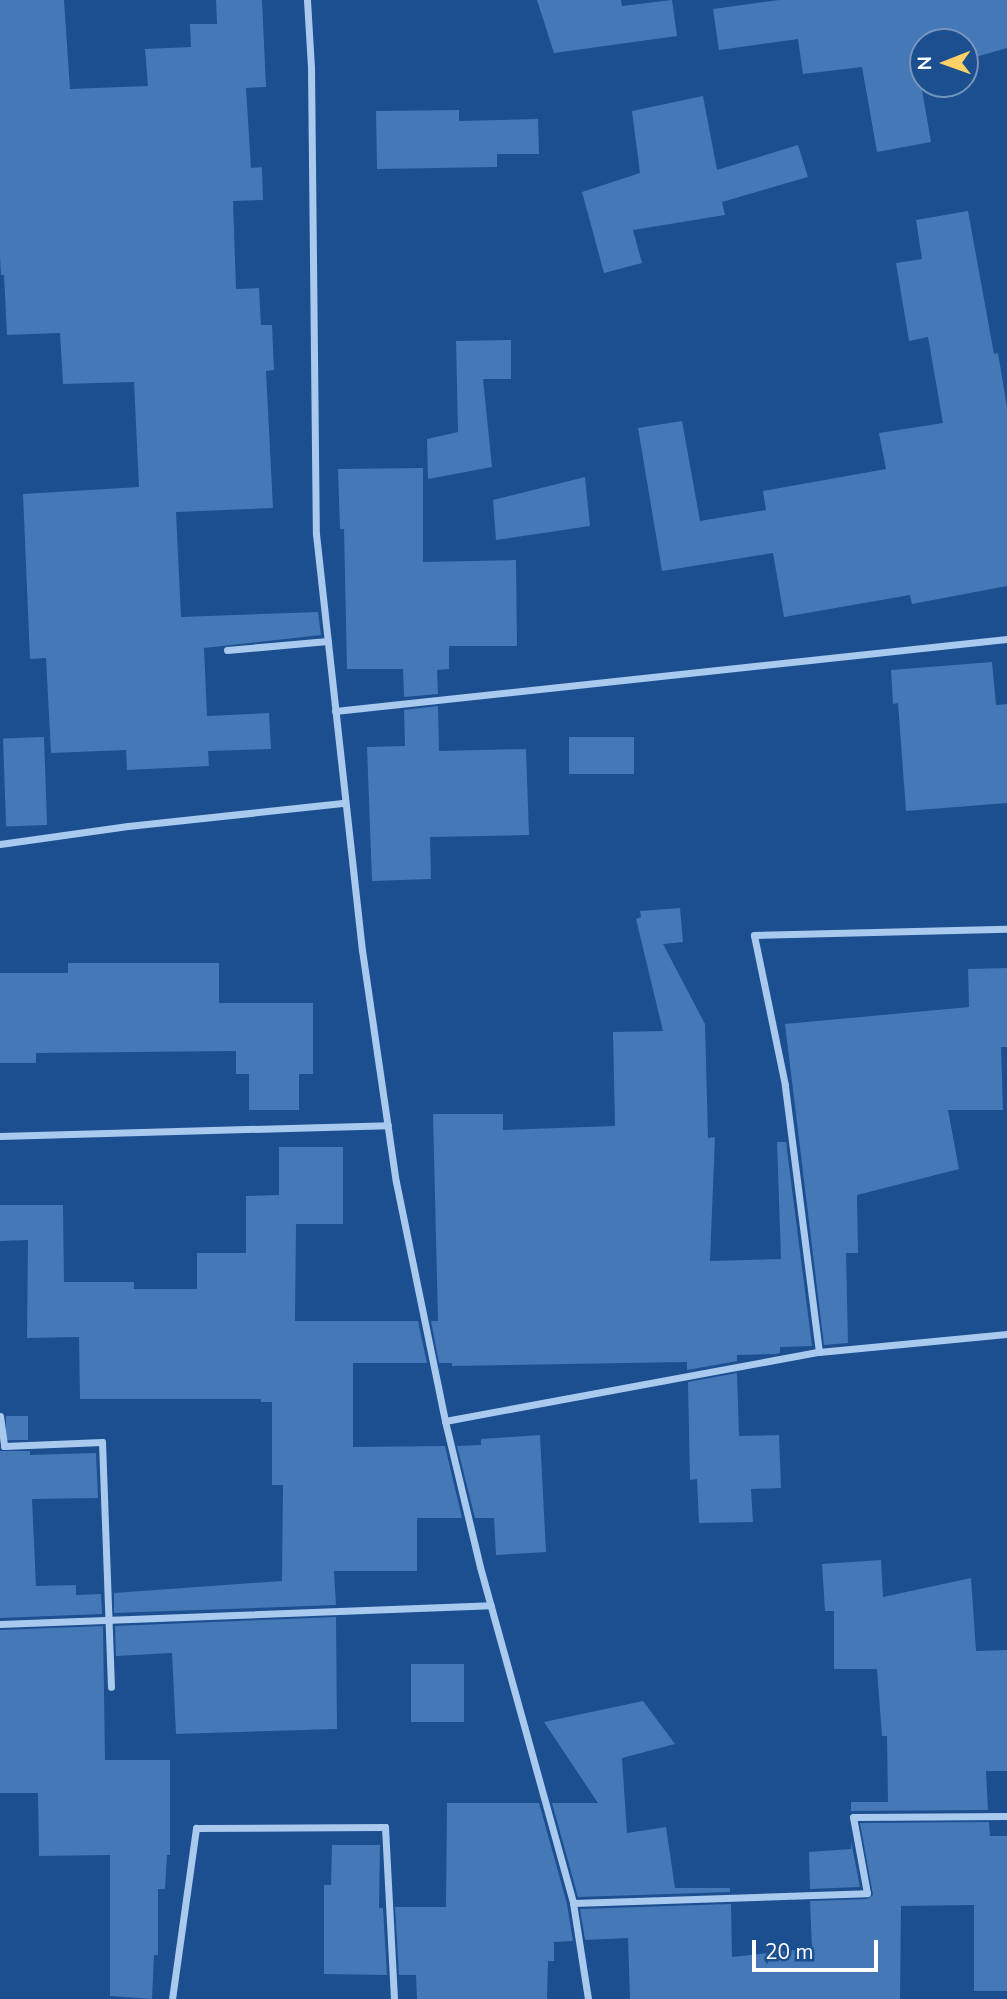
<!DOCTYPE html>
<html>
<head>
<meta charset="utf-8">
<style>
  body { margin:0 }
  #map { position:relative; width:1007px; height:1999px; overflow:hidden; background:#1b4f8f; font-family:"Nunito Sans",sans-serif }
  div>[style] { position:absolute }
  .building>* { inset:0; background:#4478b7; transform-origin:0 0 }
  .minor>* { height:7px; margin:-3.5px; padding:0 3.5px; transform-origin:3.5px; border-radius:3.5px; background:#a9c9ee }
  span { translate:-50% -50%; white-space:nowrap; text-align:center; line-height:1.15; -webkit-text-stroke:5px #1b4f8f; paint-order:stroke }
  .north { position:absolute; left:909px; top:28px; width:70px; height:70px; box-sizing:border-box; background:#1b4f8f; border:2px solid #7695bc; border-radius:50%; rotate:269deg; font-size:19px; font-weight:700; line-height:28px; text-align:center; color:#fff }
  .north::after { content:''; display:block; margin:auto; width:24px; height:32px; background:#ffd166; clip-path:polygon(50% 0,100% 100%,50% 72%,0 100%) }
  .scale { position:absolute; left:752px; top:1940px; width:126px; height:32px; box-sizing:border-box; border:4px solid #fff; border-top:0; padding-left:9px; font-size:21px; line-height:24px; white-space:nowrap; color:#fff; -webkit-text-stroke:5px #1b4f8f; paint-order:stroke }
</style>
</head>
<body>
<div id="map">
  <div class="building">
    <div style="clip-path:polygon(0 0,64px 0,70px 89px,148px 86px,145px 49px,191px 47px,190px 24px,217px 24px,216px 0,262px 0,266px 87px,246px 88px,251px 168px,262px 167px,263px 200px,233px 201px,236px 289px,259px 288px,261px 325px,272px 325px,274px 370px,266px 371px,273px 508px,176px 512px,181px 617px,318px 612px,321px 635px,204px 648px,207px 716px,269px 713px,271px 749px,208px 751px,209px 766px,127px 770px,126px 750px,51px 753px,46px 658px,30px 659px,23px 494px,139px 487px,134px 382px,63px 384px,60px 333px,7px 335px,4px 275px,1px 275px,0 257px)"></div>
    <div style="clip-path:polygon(537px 0,621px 0,622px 6px,672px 0,677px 36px,554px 53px)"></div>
    <div style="clip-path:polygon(779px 0,1007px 0,1007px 48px,965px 60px,965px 42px,923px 42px,923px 71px,919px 72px,931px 142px,877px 152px,862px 67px,803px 74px,798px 39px,719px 50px,713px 9px)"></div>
    <div style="clip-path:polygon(703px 96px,717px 170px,798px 145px,808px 177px,722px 202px,725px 215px,633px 230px,642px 263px,604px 273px,582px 192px,640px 173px,632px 111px)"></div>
    <div style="clip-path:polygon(459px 110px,459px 121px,538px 119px,539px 154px,497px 154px,497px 167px,377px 169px,376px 111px)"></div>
    <div style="clip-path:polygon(968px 211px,994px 354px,998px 353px,1007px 407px,1007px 586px,912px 604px,910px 595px,784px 617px,773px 553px,662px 571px,638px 428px,682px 421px,700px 521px,766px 510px,763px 491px,886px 469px,879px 433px,943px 423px,928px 337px,909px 341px,896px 263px,922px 259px,916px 220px)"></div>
    <div style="clip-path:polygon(511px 340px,511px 379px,483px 379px,492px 467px,428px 479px,427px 439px,458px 432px,456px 341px)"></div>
    <div style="clip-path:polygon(423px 468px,423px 562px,516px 560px,517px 646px,449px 646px,449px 669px,437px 670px,438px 694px,404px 697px,403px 669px,347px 669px,344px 529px,340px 529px,338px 469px)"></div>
    <div style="clip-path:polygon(585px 477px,590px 526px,496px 540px,493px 500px)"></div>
    <div style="clip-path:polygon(992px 662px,996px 705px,1007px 704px,1007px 803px,906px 811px,898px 703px,893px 704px,891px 670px)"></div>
    <div style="clip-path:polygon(438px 706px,439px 751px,526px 749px,529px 835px,430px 837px,431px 879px,372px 881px,367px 747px,405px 746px,404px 710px)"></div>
    <div style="left:44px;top:737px;width:88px;height:41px;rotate:88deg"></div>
    <div style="left:634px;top:737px;width:37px;height:65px;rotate:90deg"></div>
    <div style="clip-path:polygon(680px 908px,683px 942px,663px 944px,705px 1024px,708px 1138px,715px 1137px,710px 1261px,781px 1259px,777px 1142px,786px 1142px,812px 1346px,780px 1347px,780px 1353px,776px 1354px,737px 1355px,737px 1361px,687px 1370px,687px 1362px,452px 1366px,452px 1363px,439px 1363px,431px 1321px,438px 1321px,433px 1114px,503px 1114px,503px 1130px,615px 1126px,613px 1032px,663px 1031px,636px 919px,641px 917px,640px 911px)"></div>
    <div style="clip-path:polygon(68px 963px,219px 963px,219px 1003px,313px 1003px,313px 1074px,299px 1074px,299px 1110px,249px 1110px,249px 1074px,236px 1074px,236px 1051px,36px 1053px,36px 1063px,0 1063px,0 973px,68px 973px)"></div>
    <div style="clip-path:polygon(1007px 968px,1007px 1047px,1001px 1047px,1003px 1110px,948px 1110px,959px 1169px,857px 1195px,858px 1253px,846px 1253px,848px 1343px,824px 1345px,785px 1024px,969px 1007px,968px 969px)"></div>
    <div style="clip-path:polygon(279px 1147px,343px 1147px,343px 1224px,296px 1224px,295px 1321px,418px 1321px,427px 1363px,353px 1363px,353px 1447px,445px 1446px,462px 1518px,417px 1518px,417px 1571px,334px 1571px,336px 1605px,114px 1613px,114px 1593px,282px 1581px,283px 1485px,272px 1485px,272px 1402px,261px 1402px,261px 1399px,80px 1399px,79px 1337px,27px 1338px,28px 1240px,0 1241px,0 1205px,63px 1205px,64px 1282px,134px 1282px,134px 1289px,197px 1289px,197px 1253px,246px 1253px,246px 1196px,279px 1195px)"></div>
    <div style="clip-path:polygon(737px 1373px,739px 1436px,779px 1435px,781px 1488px,751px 1489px,753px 1522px,699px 1523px,697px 1479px,690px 1480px,688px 1382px)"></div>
    <div style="left:6px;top:1416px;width:22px;height:24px"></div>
    <div style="clip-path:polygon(540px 1435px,546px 1552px,496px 1555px,494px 1518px,475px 1518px,457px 1446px,481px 1445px,481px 1439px)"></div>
    <div style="clip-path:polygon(0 1451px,30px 1451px,30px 1455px,96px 1453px,98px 1498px,32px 1499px,36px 1586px,76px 1585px,76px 1595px,101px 1594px,102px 1614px,0 1618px)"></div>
    <div style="clip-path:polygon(881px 1560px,883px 1597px,971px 1578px,976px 1651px,1007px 1650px,1007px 1771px,986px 1771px,988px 1810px,851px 1811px,851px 1802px,888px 1802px,887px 1736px,882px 1736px,877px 1669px,834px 1669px,834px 1611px,825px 1611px,822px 1564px)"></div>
    <div style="clip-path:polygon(336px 1617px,337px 1729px,176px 1734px,172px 1653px,116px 1656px,115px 1626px)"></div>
    <div style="clip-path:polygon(103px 1626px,105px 1760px,170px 1760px,170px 1855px,167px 1855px,165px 1889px,158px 1889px,158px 1955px,154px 1955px,152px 1999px,110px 1996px,110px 1855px,39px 1856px,38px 1793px,0 1793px,0 1630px)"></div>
    <div style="left:411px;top:1664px;width:53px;height:58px"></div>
    <div style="clip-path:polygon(643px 1701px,675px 1744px,622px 1758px,627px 1833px,666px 1827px,675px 1888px,730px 1888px,730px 1892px,578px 1897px,552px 1803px,598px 1803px,544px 1722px)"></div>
    <div style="clip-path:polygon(447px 1803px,539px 1803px,567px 1904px,573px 1941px,554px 1942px,554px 1961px,548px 1961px,547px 1999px,417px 1999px,416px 1975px,399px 1975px,395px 1907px,446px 1907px)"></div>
    <div style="clip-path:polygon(989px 1822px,990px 1836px,1007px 1836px,1007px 1991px,974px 1991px,974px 1905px,901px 1906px,900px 1999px,630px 1999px,628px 1938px,585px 1940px,580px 1909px,731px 1904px,732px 1957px,812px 1948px,810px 1901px,867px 1899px,873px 1895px,860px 1823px)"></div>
    <div style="clip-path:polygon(851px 1841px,860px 1887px,810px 1889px,809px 1852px,851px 1849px)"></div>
    <div style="clip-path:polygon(332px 1845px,380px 1845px,379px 1908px,383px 1908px,387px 1975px,324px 1974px,324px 1885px,331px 1885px)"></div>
  </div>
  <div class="minor">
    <div style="left:307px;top:0;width:68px;rotate:86.6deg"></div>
    <div style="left:311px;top:68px;width:466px;rotate:89.4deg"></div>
    <div style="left:316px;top:534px;width:419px;rotate:83.7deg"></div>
    <div style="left:362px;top:950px;width:234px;rotate:81.7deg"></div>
    <div style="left:396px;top:1182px;width:244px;rotate:78.4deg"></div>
    <div style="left:445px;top:1421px;width:150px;rotate:76.5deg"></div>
    <div style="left:480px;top:1567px;width:349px;rotate:74.5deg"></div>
    <div style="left:573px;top:1903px;width:97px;rotate:81.1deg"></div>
    <div style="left:227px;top:650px;width:101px;rotate:-5.1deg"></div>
    <div style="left:335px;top:711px;width:676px;rotate:-6.12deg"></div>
    <div style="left:0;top:844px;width:129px;rotate:-8deg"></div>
    <div style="left:128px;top:826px;width:218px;rotate:-6.1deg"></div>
    <div style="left:0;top:1136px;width:388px;rotate:-1.6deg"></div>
    <div style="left:819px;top:1352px;width:269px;rotate:-97.3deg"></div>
    <div style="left:785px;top:1085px;width:153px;rotate:-101.7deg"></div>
    <div style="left:754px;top:935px;width:253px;rotate:-1.4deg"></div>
    <div style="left:0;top:1416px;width:30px;rotate:82deg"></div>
    <div style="left:4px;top:1446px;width:98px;rotate:-2.3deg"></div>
    <div style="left:102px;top:1442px;width:245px;rotate:87.9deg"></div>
    <div style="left:445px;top:1421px;width:380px;rotate:-10.5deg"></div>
    <div style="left:819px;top:1352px;width:189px;rotate:-5.5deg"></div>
    <div style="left:0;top:1624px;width:491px;rotate:-2.2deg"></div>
    <div style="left:573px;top:1903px;width:294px;rotate:-1.9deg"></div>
    <div style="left:867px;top:1893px;width:77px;rotate:-100.4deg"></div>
    <div style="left:853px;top:1817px;width:154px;rotate:-0.4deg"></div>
    <div style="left:172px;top:1999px;width:173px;rotate:-82deg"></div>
    <div style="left:196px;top:1828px;width:189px;rotate:-0.3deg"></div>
    <div style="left:385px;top:1827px;width:172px;rotate:87deg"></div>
  </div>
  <div class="north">N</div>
  <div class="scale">20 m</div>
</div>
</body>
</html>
